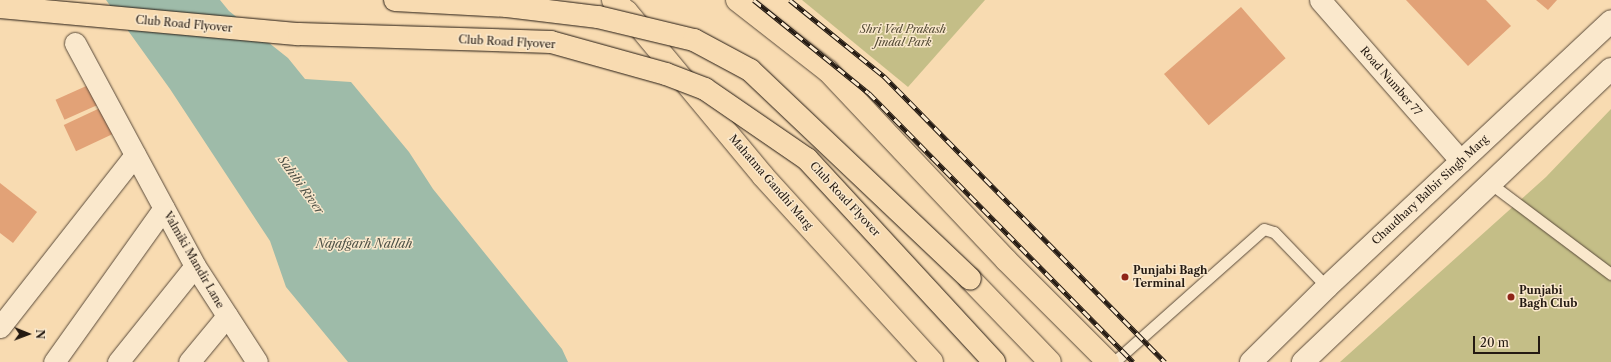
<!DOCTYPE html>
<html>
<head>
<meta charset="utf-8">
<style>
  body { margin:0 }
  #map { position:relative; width:1611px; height:362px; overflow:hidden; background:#f8dbb1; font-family:"Libre Caslon Text",serif }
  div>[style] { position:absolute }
  .green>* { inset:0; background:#c4be87 }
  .water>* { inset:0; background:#9ebba9 }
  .building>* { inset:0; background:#e2a277; transform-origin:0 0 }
  .roads { filter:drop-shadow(0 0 1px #594a3a) drop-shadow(0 0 1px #594a3a) }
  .lane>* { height:11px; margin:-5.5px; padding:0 5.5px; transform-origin:5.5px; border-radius:5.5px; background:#fae8cc }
  .street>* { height:21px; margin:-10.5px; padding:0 10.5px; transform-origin:10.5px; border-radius:10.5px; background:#fae8cc }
  .secondary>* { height:22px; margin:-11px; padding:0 11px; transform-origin:11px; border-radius:11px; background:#fae8cc }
  .primary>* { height:22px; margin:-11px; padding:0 11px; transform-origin:11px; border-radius:11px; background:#f8dbb1 }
  .rail>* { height:4.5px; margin-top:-2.25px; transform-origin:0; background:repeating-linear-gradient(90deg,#fae8cc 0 9px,#241a12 0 18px); box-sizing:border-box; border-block:1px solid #241a12 }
  .bridges { filter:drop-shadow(0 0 1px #241a12) drop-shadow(0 0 1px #241a12) }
  .primary-bridge>* { height:22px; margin:-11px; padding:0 11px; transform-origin:11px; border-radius:11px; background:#f8dbb1 }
  .dots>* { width:11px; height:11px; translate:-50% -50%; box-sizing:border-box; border:2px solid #fae8cc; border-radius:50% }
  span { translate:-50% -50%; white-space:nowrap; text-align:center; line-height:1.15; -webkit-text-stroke:3px #fae8cc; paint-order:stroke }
  .street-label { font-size:11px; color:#241a12 }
  .park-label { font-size:11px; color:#544b35; font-style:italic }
  .poi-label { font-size:11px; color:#241a12; font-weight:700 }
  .left { translate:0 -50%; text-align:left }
  .water-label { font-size:12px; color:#4f5247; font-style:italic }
  .north { position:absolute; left:8px; top:314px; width:40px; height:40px; -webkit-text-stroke:3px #fae8cc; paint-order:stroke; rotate:91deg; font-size:11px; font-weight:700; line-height:16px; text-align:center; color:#241a12 }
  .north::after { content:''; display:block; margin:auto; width:14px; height:18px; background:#241a12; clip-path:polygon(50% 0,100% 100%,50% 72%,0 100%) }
  .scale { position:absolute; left:1473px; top:336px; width:67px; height:18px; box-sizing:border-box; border:2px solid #241a12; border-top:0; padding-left:5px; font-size:12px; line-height:14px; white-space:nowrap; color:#241a12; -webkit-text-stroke:3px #fae8cc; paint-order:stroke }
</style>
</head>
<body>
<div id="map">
  <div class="green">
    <div style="clip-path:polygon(802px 0,985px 0,908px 87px)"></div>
    <div style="clip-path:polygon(1611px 109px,1611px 362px,1340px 362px,1546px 177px)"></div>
  </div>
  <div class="water">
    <div style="clip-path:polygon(106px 0,220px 0,229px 11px,288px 58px,305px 79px,351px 82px,409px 152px,433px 189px,562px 349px,568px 362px,348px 362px,286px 287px,270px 241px,170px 89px)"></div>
  </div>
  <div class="building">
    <div style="clip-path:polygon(1406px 0,1486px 0,1511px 26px,1468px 66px)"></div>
    <div style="clip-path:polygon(1536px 0,1557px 0,1548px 10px)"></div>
    <div style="left:1241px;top:7px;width:68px;height:102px;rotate:49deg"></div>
    <div style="left:93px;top:83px;width:22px;height:41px;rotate:66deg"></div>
    <div style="left:100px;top:108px;width:29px;height:40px;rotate:65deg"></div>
    <div style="clip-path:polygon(0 183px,37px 212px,13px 243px,0 233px)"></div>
  </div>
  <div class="roads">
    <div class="lane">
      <div style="left:1491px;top:184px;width:150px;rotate:36.9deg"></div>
      <div style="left:1114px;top:362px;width:200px;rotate:-41.6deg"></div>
      <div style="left:1264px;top:229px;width:10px;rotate:17deg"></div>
      <div style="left:1274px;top:232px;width:76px;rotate:46.1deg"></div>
    </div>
    <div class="street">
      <div style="left:1320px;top:0;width:214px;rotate:48.8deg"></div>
      <div style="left:75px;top:43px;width:253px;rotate:61.7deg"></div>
      <div style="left:195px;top:266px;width:114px;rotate:57.1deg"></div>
      <div style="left:0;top:327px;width:219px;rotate:-51.9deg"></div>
      <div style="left:54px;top:362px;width:189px;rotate:-54.5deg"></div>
      <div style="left:118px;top:362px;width:123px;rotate:-51.3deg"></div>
      <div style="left:189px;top:362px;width:60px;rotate:-50.4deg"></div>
    </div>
    <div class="secondary">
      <div style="left:1251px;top:362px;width:107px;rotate:-44.6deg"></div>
      <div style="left:1327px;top:287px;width:389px;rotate:-43.1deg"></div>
      <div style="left:1303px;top:362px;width:425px;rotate:-43.6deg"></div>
    </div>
    <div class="primary">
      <div style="left:613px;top:0;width:18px;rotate:41deg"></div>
      <div style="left:627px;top:12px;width:213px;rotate:50.3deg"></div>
      <div style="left:763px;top:176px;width:251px;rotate:47.7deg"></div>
      <div style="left:737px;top:0;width:115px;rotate:38deg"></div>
      <div style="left:828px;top:71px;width:260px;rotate:46.7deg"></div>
      <div style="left:1006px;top:260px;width:144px;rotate:45deg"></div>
      <div style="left:970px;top:279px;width:115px;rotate:46.1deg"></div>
    </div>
  </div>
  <div class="rail">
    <div style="left:754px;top:0;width:148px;rotate:39deg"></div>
    <div style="left:869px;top:93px;width:377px;rotate:45.5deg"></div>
    <div style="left:790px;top:0;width:121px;rotate:39deg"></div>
    <div style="left:884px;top:76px;width:401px;rotate:45.5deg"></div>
  </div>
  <div class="bridges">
    <div class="primary-bridge">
      <div style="left:395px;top:0;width:112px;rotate:3.1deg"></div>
      <div style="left:507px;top:6px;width:92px;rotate:6.9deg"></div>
      <div style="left:598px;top:17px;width:99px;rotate:13.5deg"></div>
      <div style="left:694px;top:40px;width:64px;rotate:28.2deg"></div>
      <div style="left:750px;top:70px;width:303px;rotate:43.5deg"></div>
      <div style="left:0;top:7px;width:300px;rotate:5.2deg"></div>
      <div style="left:299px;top:34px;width:252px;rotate:1.8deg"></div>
      <div style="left:551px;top:42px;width:119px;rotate:15.5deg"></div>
      <div style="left:666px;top:74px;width:42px;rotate:21deg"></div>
      <div style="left:705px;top:89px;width:124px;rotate:34.5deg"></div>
      <div style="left:807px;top:159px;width:276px;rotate:47.3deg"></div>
    </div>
  </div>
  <div class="dots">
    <div style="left:1125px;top:277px;background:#8f2418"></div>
    <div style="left:1511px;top:297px;background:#8f2418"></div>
  </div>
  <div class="street-label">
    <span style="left:184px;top:24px;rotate:5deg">Club Road Flyover</span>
    <span style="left:507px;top:42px;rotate:3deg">Club Road Flyover</span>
    <span style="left:1391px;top:81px;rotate:49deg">Road Number 77</span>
    <span style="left:771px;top:182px;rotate:49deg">Mahatma Gandhi Marg</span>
    <span style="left:1430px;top:190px;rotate:-43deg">Chaudhary Balbir Singh Marg</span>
    <span style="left:845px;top:199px;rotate:47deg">Club Road Flyover</span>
    <span style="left:194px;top:260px;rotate:60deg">Valmiki Mandir Lane</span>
  </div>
  <div class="park-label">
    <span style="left:903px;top:36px">Shri Ved Prakash<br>Jindal Park</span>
  </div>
  <div class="poi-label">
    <span class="left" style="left:1133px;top:277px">Punjabi Bagh<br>Terminal</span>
    <span class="left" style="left:1519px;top:297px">Punjabi<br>Bagh Club</span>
  </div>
  <div class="water-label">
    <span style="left:301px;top:185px;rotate:54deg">Sahibi River</span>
    <span style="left:364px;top:244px">Najafgarh Nallah</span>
  </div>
  <div class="north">N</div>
  <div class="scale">20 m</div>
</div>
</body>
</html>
